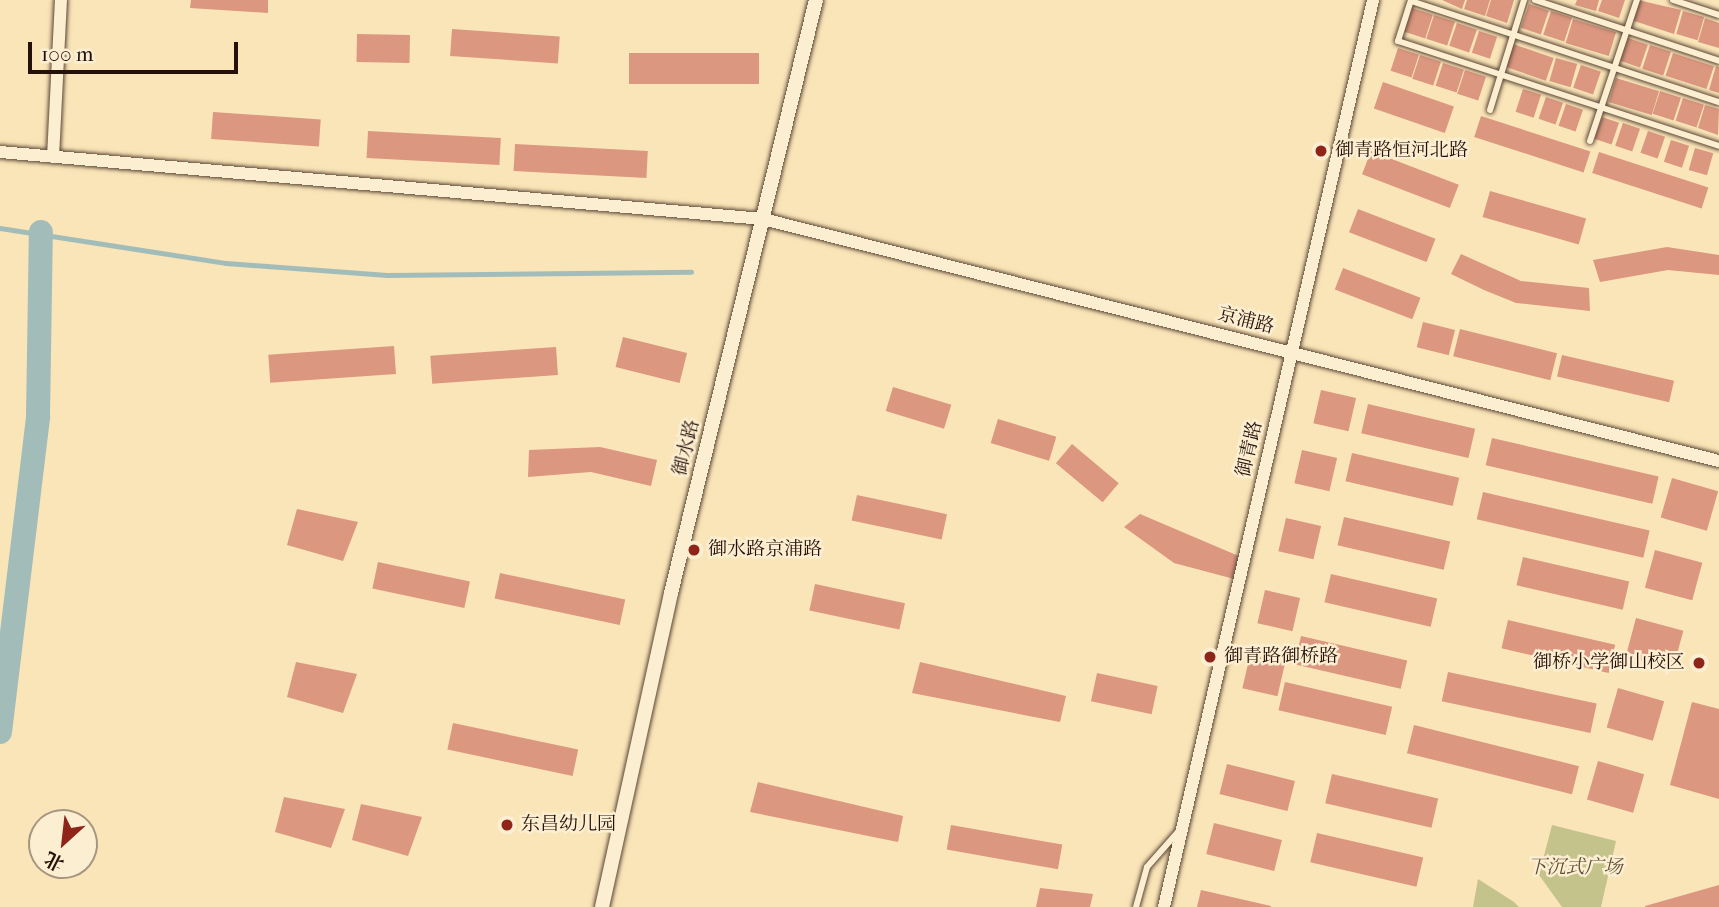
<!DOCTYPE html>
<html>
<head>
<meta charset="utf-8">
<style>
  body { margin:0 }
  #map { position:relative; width:1719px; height:907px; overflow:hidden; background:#fae5b8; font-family:"IM FELL French Canon","Noto Serif SC",serif }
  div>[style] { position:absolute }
  .green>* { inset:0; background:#c4c38b }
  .stream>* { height:4.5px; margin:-2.25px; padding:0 2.25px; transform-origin:2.25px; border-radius:2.25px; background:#a2bdb9 }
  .river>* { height:24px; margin:-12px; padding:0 12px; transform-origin:12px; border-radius:12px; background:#a2bdb9 }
  .building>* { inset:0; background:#dc9780; transform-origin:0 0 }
  .roads { filter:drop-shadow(0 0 2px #5a4636) drop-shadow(0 0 2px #5a4636) }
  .service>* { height:6px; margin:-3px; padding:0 3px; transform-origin:3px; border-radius:3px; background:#fceed1 }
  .minor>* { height:12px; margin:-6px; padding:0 6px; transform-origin:6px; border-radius:6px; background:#fceed1 }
  .tertiary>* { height:14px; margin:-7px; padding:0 7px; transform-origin:7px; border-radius:7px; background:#fceed1 }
  .dots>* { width:19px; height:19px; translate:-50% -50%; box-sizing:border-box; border:4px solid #fceed1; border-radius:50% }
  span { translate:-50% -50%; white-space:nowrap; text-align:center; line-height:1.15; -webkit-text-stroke:5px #fceed1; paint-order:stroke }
  .poi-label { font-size:19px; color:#25110a }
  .left { translate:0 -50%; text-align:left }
  .right { translate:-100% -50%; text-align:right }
  .street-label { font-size:19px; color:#25110a }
  .park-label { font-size:19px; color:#5d4f37; font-style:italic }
  .north { position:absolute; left:28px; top:809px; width:70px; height:70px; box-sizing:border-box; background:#fceed1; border:2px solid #a69681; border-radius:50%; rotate:207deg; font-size:19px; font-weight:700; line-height:28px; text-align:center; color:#25110a }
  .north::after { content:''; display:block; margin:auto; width:24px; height:32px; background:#8f2418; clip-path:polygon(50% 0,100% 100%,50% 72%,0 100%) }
  .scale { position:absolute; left:28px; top:42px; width:210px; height:32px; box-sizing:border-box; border:4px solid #25110a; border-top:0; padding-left:9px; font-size:21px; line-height:24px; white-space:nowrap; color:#25110a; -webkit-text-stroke:5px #fceed1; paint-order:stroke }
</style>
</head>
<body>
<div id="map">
  <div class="green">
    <div style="clip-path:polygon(1552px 825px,1616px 841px,1601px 907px,1562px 907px,1539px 875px)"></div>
    <div style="clip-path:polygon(1478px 879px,1514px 902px,1519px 907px,1473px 907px)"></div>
  </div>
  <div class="stream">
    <div style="left:0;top:228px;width:229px;rotate:8.8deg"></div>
    <div style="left:226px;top:263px;width:161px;rotate:4.3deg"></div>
    <div style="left:387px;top:275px;width:304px;rotate:-0.6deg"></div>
  </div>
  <div class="river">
    <div style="left:0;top:732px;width:318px;rotate:-83.1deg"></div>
    <div style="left:38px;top:416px;width:184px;rotate:-89.1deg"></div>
  </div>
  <div class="building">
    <div style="clip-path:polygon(191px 0,268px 0,268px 13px,190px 8px)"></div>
    <div style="clip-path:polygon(1442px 0,1465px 0,1462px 9px)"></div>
    <div style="clip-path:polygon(1467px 0,1490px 0,1485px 16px,1464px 9px)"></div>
    <div style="clip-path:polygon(1491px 0,1514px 0,1507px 23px,1486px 16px)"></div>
    <div style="clip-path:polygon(1577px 0,1599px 0,1596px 11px,1575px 5px)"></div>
    <div style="clip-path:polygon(1602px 0,1625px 0,1619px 18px,1598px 11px)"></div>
    <div style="clip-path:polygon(1638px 0,1681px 10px,1674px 34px,1631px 20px)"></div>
    <div style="left:1529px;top:4px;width:21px;height:25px;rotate:19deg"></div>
    <div style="left:1412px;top:8px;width:22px;height:25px;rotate:18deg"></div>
    <div style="left:1551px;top:11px;width:22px;height:25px;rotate:18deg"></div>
    <div style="left:1683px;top:11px;width:22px;height:24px;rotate:16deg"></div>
    <div style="left:1434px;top:15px;width:22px;height:25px;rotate:18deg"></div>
    <div style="clip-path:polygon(1705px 18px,1719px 23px,1719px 48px,1698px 42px)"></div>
    <div style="left:1573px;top:19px;width:45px;height:25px;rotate:17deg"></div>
    <div style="left:1457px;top:23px;width:21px;height:24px;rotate:19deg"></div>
    <div style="left:452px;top:29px;width:108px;height:27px;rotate:4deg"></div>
    <div style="left:1479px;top:31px;width:19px;height:23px;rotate:18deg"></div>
    <div style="left:357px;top:34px;width:53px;height:28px;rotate:1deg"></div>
    <div style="left:1628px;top:38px;width:21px;height:24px;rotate:19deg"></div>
    <div style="left:1513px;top:44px;width:43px;height:24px;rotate:19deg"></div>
    <div style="left:1650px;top:45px;width:22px;height:25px;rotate:18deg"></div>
    <div style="left:1398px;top:48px;width:22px;height:24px;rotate:18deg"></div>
    <div style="left:629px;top:53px;width:130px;height:31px"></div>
    <div style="left:1673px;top:53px;width:43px;height:24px;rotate:18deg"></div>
    <div style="left:1420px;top:55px;width:22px;height:25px;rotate:18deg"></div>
    <div style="left:1556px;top:58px;width:22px;height:24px;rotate:16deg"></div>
    <div style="left:1443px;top:63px;width:22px;height:24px;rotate:18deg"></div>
    <div style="left:1581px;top:65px;width:21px;height:24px;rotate:19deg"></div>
    <div style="clip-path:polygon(1716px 66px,1719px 67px,1719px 93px,1709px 90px)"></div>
    <div style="left:1465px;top:70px;width:22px;height:25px;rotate:18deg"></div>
    <div style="left:1616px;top:78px;width:45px;height:25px;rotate:17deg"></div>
    <div style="left:1383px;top:82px;width:75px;height:28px;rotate:19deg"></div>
    <div style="left:1523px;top:89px;width:19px;height:24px;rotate:18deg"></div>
    <div style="left:1660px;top:91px;width:22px;height:24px;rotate:18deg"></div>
    <div style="left:1546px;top:97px;width:18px;height:23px;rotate:19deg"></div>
    <div style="left:1683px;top:98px;width:22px;height:24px;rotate:18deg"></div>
    <div style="left:1566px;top:104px;width:18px;height:23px;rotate:19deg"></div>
    <div style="clip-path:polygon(1705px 105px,1719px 109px,1718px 135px,1698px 128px)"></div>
    <div style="left:213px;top:112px;width:108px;height:27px;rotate:4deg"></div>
    <div style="left:1481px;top:116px;width:115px;height:22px;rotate:18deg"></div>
    <div style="left:1602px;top:117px;width:18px;height:23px;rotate:19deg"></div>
    <div style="left:1623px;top:123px;width:18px;height:24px;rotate:19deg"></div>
    <div style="left:368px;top:131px;width:133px;height:27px;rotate:3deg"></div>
    <div style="left:1648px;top:131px;width:18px;height:23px;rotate:19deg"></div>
    <div style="left:1671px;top:140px;width:19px;height:23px;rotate:18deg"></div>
    <div style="left:515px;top:144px;width:133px;height:27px;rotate:3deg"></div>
    <div style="left:1695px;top:148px;width:19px;height:23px;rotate:16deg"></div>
    <div style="left:1371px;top:151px;width:94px;height:25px;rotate:21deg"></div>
    <div style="left:1599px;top:152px;width:115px;height:22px;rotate:18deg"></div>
    <div style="left:1490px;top:191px;width:100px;height:27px;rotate:16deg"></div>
    <div style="left:1358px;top:209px;width:83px;height:25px;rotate:21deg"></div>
    <div style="clip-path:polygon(1667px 247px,1719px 255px,1719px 275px,1668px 270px,1600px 282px,1593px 260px)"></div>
    <div style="clip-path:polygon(1461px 254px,1521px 281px,1589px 288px,1590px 311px,1516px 303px,1484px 290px,1451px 274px)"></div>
    <div style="left:1343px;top:268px;width:83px;height:23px;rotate:21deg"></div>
    <div style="left:1423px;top:322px;width:33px;height:26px;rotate:14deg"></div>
    <div style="left:1460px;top:329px;width:100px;height:28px;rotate:14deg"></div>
    <div style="left:623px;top:337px;width:66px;height:31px;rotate:14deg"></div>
    <div style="left:394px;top:346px;width:28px;height:126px;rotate:86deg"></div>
    <div style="left:556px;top:347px;width:28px;height:126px;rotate:86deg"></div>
    <div style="left:1562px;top:355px;width:115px;height:22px;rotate:13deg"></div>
    <div style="left:893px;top:387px;width:61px;height:25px;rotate:17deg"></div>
    <div style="left:1321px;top:390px;width:36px;height:34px;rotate:13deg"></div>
    <div style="left:1368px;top:404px;width:110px;height:30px;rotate:13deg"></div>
    <div style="left:998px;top:419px;width:61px;height:25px;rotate:17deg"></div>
    <div style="left:1492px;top:438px;width:171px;height:28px;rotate:13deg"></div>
    <div style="left:1072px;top:444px;width:61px;height:25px;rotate:40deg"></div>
    <div style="clip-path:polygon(600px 447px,657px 460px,651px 486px,591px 472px,528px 477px,529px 450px)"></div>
    <div style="left:1302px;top:450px;width:36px;height:34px;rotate:13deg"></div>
    <div style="left:1352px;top:453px;width:110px;height:29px;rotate:13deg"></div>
    <div style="left:1672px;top:478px;width:48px;height:41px;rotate:16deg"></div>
    <div style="left:1483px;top:492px;width:171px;height:28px;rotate:13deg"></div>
    <div style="left:857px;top:495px;width:92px;height:26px;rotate:12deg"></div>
    <div style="clip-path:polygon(297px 509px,358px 522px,343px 561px,287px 545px)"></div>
    <div style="clip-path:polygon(1140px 514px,1241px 557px,1234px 579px,1174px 563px,1124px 527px)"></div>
    <div style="left:1344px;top:517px;width:109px;height:29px;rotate:13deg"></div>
    <div style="left:1286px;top:518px;width:36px;height:34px;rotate:13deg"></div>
    <div style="left:1655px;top:550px;width:49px;height:39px;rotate:15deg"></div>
    <div style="left:1523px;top:557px;width:109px;height:29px;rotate:13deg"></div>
    <div style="left:378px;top:562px;width:94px;height:27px;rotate:12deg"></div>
    <div style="left:500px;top:573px;width:128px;height:26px;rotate:12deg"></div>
    <div style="left:1331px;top:574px;width:109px;height:29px;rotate:13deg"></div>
    <div style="left:815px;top:584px;width:92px;height:27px;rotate:12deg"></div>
    <div style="left:1265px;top:590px;width:36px;height:34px;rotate:13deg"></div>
    <div style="left:1636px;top:618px;width:49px;height:40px;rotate:15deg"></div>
    <div style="left:1508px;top:620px;width:110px;height:29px;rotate:13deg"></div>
    <div style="left:1301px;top:636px;width:109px;height:29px;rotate:13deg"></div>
    <div style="left:1250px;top:655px;width:36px;height:34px;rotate:13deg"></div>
    <div style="clip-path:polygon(296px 662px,357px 674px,343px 713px,287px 697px)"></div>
    <div style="clip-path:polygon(920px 662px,1066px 696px,1060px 722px,912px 693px)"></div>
    <div style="left:1448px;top:672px;width:152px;height:30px;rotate:12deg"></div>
    <div style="left:1097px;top:673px;width:62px;height:29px;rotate:12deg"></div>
    <div style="left:1285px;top:682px;width:110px;height:29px;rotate:13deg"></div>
    <div style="left:1618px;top:688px;width:48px;height:41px;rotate:16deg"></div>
    <div style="clip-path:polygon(1692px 702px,1719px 709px,1719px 799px,1670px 785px)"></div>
    <div style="left:453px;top:723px;width:128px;height:27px;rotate:12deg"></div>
    <div style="left:1414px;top:725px;width:170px;height:29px;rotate:14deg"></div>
    <div style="left:1598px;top:761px;width:48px;height:40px;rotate:16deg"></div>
    <div style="left:1227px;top:764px;width:70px;height:31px;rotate:14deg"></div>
    <div style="left:1332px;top:774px;width:109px;height:30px;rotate:13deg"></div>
    <div style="clip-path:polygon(758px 782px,903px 816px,898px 842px,750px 812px)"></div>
    <div style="clip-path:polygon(284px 797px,345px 809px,331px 848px,275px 832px)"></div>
    <div style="clip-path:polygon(361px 804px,422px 817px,408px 856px,352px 840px)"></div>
    <div style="left:1214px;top:823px;width:70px;height:32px;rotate:14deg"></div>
    <div style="left:951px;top:825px;width:113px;height:25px;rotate:10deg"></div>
    <div style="left:1317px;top:833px;width:109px;height:30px;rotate:13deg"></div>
    <div style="clip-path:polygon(1719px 885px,1719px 907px,1645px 907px,1645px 906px)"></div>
    <div style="clip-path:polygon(1040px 888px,1093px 894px,1090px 907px,1036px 907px)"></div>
    <div style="clip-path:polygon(1201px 890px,1271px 906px,1271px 907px,1197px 907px)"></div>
  </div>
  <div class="roads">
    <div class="service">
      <div style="left:1411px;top:0;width:43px;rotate:107.6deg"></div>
      <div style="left:1398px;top:41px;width:338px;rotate:18.1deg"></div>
      <div style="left:1535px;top:0;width:194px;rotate:18.3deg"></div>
      <div style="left:1673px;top:0;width:48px;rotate:18.1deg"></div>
      <div style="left:1411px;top:1px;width:324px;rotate:18.2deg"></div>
      <div style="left:1490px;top:110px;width:115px;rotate:-72.8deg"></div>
      <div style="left:1590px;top:141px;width:149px;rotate:-71.6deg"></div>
      <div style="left:1136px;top:907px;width:41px;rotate:-74.6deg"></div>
      <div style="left:1147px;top:867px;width:47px;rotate:-48.5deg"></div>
    </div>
    <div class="minor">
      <div style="left:0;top:152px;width:766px;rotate:5.02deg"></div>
      <div style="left:763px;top:219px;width:986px;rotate:14.21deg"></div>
      <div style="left:53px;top:157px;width:157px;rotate:-87.1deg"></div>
      <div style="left:1164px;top:907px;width:931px;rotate:-77.02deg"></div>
    </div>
    <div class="tertiary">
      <div style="left:602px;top:907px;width:321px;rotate:-77.6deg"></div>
      <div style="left:671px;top:593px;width:610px;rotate:-76.26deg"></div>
    </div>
  </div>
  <div class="dots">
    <div style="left:1321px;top:151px;background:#8f2418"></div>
    <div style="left:694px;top:550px;background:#8f2418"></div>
    <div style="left:1210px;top:657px;background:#8f2418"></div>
    <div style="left:1699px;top:663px;background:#8f2418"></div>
    <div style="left:507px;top:825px;background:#8f2418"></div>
  </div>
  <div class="poi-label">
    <span class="left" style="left:1335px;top:151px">御青路恒河北路</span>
    <span class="left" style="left:708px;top:550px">御水路京浦路</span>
    <span class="left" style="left:1224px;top:657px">御青路御桥路</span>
    <span class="right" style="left:1685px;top:663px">御桥小学御山校区</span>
    <span class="left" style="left:521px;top:825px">东昌幼儿园</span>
  </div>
  <div class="street-label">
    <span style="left:1246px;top:321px;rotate:14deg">京浦路</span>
    <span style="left:687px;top:448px;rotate:-76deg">御水路</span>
    <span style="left:1250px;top:449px;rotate:-77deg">御青路</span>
  </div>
  <div class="park-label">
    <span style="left:1575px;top:868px">下沉式广场</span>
  </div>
  <div class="north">北</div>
  <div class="scale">100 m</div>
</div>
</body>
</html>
